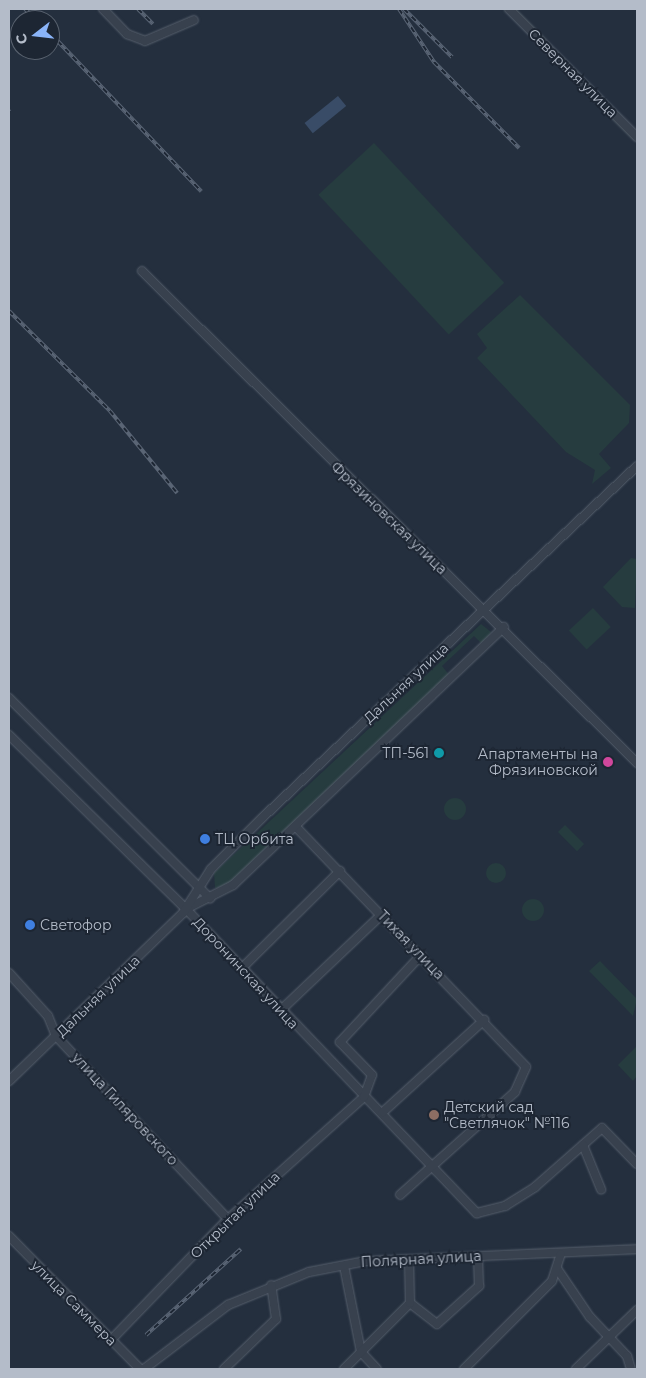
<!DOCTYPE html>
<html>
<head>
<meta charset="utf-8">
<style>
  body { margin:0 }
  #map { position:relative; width:646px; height:1378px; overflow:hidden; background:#242f3e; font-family:Montserrat,sans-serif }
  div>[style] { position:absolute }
  .green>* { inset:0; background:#263c3f; transform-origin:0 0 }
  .round { border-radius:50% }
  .water>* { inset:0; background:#394c67; transform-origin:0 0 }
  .roads { filter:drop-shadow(0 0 1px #565f6c) drop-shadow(0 0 1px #565f6c) }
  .minor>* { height:8px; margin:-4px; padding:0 4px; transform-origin:4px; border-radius:4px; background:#38414e }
  .rail>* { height:4px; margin-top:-2px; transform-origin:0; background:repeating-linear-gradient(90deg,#1d2633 0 5.5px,#5a6575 0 11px); box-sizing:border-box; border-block:1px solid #5a6575 }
  .dots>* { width:14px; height:14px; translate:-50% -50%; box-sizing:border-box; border:2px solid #1d2633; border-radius:50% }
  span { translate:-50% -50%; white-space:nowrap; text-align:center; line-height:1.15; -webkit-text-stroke:4px #1d2633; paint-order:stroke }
  .street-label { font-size:14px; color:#b4bcc9 }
  .poi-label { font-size:14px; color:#b4bcc9 }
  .right { translate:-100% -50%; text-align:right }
  .left { translate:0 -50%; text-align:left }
  .frame { position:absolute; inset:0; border:10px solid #b4bcc9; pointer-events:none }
  .north { position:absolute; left:10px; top:10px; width:50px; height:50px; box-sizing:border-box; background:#1d2633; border:1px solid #59626f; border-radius:50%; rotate:254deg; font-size:14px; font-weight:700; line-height:20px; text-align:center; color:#b4bcc9 }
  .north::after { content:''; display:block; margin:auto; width:18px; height:22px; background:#8ab4f8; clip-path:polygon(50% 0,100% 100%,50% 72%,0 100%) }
</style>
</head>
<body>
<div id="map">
  <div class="green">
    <div style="left:374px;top:143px;width:191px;height:76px;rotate:47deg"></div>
    <div style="clip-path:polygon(520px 295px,630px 405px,629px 423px,599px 454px,611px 468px,592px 484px,595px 470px,566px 452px,477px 358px,487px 348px,477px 334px)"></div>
    <div style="clip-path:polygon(631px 558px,637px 559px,635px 608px,622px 607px,603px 587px)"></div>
    <div style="left:593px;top:608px;width:26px;height:33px;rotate:47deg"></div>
    <div style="clip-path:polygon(481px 624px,491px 632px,483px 645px,474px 636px,442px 666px,450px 676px,227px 887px,215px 888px,214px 873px)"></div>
    <div class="round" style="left:444px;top:798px;width:22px;height:22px"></div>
    <div style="left:565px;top:825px;width:27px;height:10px;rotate:45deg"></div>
    <div class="round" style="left:486px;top:863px;width:20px;height:20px"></div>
    <div class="round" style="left:522px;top:899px;width:22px;height:22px"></div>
    <div style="clip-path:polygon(600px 961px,637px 999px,633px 1016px,589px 971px)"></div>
    <div style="clip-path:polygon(637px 1046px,637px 1076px,633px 1081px,618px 1065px)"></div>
  </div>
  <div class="water">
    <div style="left:338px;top:96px;width:13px;height:43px;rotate:51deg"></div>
  </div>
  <div class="roads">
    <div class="minor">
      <div style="left:103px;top:9px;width:35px;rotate:46deg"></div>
      <div style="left:127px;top:34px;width:19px;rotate:21deg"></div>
      <div style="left:145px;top:41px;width:53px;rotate:-23.2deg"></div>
      <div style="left:509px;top:9px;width:181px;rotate:45deg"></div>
      <div style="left:142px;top:271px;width:698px;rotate:44.83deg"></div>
      <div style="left:9px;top:698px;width:284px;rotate:44.9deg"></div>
      <div style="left:9px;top:735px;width:248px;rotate:44.5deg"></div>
      <div style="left:186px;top:909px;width:421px;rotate:46.3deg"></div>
      <div style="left:477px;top:1213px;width:29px;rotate:-14deg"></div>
      <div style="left:505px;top:1206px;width:36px;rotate:-32deg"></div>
      <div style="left:535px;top:1187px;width:89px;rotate:-41.4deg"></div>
      <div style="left:602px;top:1128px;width:50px;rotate:45.8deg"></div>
      <div style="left:296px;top:827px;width:332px;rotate:46.2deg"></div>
      <div style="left:526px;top:1067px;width:27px;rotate:114deg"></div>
      <div style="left:515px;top:1092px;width:154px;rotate:138.2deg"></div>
      <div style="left:186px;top:909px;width:53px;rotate:-27.1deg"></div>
      <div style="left:233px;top:885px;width:374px;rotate:-43.6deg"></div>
      <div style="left:242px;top:968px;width:138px;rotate:-44.7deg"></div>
      <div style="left:9px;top:973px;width:58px;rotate:47.8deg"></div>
      <div style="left:48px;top:1016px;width:22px;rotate:68deg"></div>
      <div style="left:56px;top:1036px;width:251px;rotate:46.8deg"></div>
      <div style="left:281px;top:1010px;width:138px;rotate:-43.5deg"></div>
      <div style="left:9px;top:1081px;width:242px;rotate:-44deg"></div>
      <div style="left:183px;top:913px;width:52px;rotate:-57.5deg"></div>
      <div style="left:211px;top:869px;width:72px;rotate:-45deg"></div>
      <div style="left:262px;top:818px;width:514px;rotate:-43.19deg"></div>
      <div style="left:383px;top:1112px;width:137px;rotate:-42.3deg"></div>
      <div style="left:583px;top:1145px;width:48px;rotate:67.8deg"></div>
      <div style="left:9px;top:1236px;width:187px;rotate:45.4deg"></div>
      <div style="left:344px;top:1266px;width:88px;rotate:78.8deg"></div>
      <div style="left:361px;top:1352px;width:23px;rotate:47deg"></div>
      <div style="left:558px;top:1270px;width:57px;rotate:55.8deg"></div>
      <div style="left:590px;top:1317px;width:54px;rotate:46.5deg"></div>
      <div style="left:627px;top:1356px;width:14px;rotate:73deg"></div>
      <div style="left:410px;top:1303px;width:34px;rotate:38deg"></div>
      <div style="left:437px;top:1324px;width:57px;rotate:-42.1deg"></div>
      <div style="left:479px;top:1286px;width:30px;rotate:-92deg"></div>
      <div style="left:111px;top:1340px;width:168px;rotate:-46deg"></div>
      <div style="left:228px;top:1219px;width:183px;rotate:-41.9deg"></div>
      <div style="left:364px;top:1097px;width:23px;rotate:-70deg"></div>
      <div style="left:372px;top:1075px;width:46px;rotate:-134.1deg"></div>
      <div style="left:340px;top:1042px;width:119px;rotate:-47deg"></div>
      <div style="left:144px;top:1369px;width:106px;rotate:-37.3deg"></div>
      <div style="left:228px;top:1305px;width:87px;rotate:-22.2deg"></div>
      <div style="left:309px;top:1272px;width:58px;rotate:-10.9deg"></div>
      <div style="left:366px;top:1261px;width:271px;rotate:-2.5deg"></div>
      <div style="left:224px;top:1369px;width:72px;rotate:-43.9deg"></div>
      <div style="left:276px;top:1319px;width:34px;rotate:-98deg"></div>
      <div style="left:344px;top:1369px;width:93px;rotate:-45deg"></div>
      <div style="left:410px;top:1303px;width:44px;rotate:-91.3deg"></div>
      <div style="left:464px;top:1369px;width:124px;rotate:-45deg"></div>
      <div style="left:552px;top:1281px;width:28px;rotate:-72deg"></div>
      <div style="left:576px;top:1369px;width:85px;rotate:-44deg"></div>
    </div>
  </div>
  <div class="rail">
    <div style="left:25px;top:9px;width:16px;rotate:43deg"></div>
    <div style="left:138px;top:9px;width:21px;rotate:45deg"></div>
    <div style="left:399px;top:9px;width:64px;rotate:56.6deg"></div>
    <div style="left:434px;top:62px;width:121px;rotate:45.3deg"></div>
    <div style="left:404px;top:9px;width:68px;rotate:45deg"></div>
    <div style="left:50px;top:33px;width:219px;rotate:46.3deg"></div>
    <div style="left:9px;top:111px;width:1px;rotate:45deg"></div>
    <div style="left:9px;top:311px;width:142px;rotate:44.7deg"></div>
    <div style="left:110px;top:411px;width:106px;rotate:50.7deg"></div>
    <div style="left:146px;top:1335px;width:128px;rotate:-42.2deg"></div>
  </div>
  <div class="dots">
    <div style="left:439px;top:753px;background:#0f9aa8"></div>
    <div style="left:608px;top:762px;background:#d1479c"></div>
    <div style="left:205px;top:839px;background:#3f7fe0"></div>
    <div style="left:30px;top:925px;background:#3f7fe0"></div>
    <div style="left:434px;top:1115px;background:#8d6e63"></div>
  </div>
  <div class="street-label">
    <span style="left:573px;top:73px;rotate:45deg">Северная улица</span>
    <span style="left:389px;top:518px;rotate:44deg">Фрязиновская улица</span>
    <span style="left:406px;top:683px;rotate:-43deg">Дальняя улица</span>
    <span style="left:411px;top:945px;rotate:46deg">Тихая улица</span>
    <span style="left:246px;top:973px;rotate:47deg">Доронинская улица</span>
    <span style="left:98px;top:996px;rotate:-44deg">Дальняя улица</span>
    <span style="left:125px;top:1109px;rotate:47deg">улица Гиляровского</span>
    <span style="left:235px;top:1215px;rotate:-44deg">Открытая улица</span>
    <span style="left:421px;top:1259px;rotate:-3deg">Полярная улица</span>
    <span style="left:74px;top:1303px;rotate:45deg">улица Саммера</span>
  </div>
  <div class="poi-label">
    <span class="right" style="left:429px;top:753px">ТП-561</span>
    <span class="right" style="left:598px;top:762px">Апартаменты на<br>Фрязиновской</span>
    <span class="left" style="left:215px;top:839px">ТЦ Орбита</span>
    <span class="left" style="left:40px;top:925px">Светофор</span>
    <span class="left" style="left:444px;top:1115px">Детский сад<br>"Светлячок" №116</span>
  </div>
  <div class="frame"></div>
  <div class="north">С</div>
</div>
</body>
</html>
